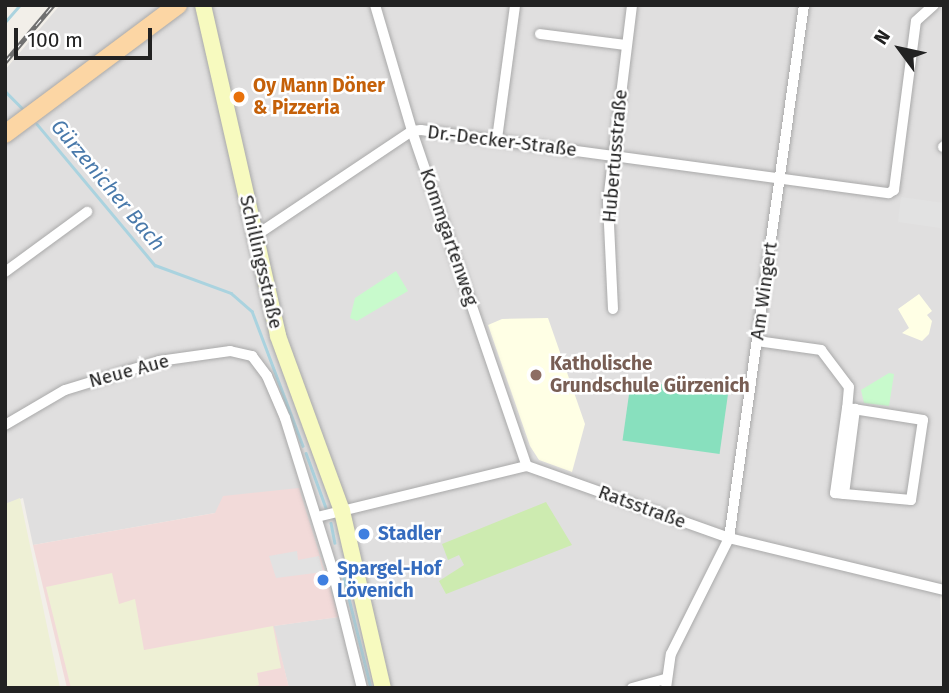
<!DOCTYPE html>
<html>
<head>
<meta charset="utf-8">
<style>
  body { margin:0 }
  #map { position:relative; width:949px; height:693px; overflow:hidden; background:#f2efe9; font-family:"Fira Sans",sans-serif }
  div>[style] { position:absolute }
  .residential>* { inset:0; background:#e0dfdf }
  .commercial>* { inset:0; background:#f2dad9 }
  .education>* { inset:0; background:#ffffe5 }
  .farmland>* { inset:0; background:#eef0d5 }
  .grass>* { inset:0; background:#cdebb0 }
  .park>* { inset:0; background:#c8facc }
  .pitch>* { inset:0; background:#88e0be; transform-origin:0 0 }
  .parking>* { inset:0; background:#e2e2e2 }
  .round { border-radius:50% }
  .stream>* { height:2.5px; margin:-1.25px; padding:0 1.25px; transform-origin:1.25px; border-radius:1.25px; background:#aad3df }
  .roads { filter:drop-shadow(0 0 2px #a9a9a9) drop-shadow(0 0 2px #a9a9a9) }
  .minor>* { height:10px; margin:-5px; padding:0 5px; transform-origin:5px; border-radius:5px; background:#fff }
  .secondary>* { height:16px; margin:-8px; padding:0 8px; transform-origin:8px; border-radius:8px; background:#f7fabf }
  .primary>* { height:18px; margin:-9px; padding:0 9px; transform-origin:9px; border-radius:9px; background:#fcd6a4 }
  .rail>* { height:5px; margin-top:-2.5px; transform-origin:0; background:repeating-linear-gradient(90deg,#fff 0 8px,#707070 0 16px); box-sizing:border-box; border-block:2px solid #707070 }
  .dots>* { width:19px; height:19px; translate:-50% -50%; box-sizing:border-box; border:4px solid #fff; border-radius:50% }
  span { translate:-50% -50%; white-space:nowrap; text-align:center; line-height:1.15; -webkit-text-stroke:5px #fff; paint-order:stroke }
  .food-label { font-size:19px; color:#c56008; font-weight:700 }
  .left { translate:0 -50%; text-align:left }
  .street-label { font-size:19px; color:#222 }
  .education-label { font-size:19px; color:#785e54; font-weight:700 }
  .shop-label { font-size:19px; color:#366cbe; font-weight:700 }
  .water-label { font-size:21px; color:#4a7aab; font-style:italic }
  .frame { position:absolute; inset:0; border:7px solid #222; pointer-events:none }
  .north { position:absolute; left:865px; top:14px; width:70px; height:70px; -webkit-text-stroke:5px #fff; paint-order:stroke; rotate:303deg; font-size:19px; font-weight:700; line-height:28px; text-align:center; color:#222 }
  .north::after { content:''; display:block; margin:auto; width:24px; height:32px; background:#222; clip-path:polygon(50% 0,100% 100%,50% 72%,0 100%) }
  .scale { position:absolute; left:14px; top:28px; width:138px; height:32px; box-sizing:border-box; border:4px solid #222; border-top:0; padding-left:9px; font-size:21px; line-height:24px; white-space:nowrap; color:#222; -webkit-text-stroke:5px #fff; paint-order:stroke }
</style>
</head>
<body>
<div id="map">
  <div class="residential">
    <div style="clip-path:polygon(60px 5px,944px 5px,944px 558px,940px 589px,944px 688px,289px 688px,273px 626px,338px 617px,215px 513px,33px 545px,23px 498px,5px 504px,5px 70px)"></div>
  </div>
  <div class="commercial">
    <div style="clip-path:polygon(299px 488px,339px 617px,274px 626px,289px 688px,67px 688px,33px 545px,215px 513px,223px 496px)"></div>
  </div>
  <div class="education">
    <div style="clip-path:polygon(919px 294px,932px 311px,927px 315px,932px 321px,929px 334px,922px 341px,902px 333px,909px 328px,898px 309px)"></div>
    <div style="clip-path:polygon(548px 318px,585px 424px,572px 472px,539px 460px,530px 446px,488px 325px,502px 319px)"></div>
  </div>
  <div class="farmland">
    <div style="clip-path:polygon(20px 498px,60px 688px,5px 688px,5px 504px)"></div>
    <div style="clip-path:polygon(112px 573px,119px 604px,135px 599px,144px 650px,273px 626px,281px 668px,257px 673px,259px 685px,248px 688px,71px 688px,46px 587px)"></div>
  </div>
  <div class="grass">
    <div style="clip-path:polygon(546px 502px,572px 545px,446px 594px,439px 581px,464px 565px,459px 555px,448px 560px,442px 544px)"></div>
  </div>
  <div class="park">
    <div style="clip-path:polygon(396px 271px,408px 291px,357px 321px,350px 318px,355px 298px)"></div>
    <div style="clip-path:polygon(889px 373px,894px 374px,889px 406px,864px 403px,861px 390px)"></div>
  </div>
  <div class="pitch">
    <div style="left:631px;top:380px;width:98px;height:61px;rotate:8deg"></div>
  </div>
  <div class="parking">
    <div style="clip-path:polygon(901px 197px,944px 203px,944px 235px,940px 228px,898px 222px)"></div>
    <div style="clip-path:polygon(297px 551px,298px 560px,319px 556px,323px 572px,276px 578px,269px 556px)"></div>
    <div class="round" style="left:371px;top:566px;width:26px;height:26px"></div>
  </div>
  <div class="stream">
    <div style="left:5px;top:22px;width:23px;rotate:-49deg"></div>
    <div style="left:5px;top:91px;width:25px;rotate:45deg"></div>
    <div style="left:37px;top:124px;width:184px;rotate:50.1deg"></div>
    <div style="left:155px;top:265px;width:81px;rotate:20.2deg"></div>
    <div style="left:231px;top:293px;width:28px;rotate:41deg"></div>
    <div style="left:252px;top:311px;width:144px;rotate:69.3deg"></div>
    <div style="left:306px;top:453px;width:59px;rotate:70deg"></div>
    <div style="left:331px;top:523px;width:20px;rotate:79deg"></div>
    <div style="left:344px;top:578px;width:113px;rotate:76.2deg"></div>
  </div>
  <div class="roads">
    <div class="minor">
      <div style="left:375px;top:5px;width:131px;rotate:73.6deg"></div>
      <div style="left:412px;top:131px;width:354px;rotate:71.1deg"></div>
      <div style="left:540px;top:34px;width:87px;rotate:7.3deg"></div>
      <div style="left:497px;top:139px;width:135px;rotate:-82.3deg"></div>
      <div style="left:943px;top:147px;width:1px;rotate:-45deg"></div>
      <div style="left:255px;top:236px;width:189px;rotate:-33.8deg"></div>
      <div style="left:412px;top:131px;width:9px;rotate:-6deg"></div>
      <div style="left:421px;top:130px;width:472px;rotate:7.7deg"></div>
      <div style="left:889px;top:193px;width:6px;rotate:-31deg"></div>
      <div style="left:894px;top:190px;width:170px;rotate:-82.6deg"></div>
      <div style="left:916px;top:21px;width:24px;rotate:-42deg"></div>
      <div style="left:5px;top:272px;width:102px;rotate:-36.2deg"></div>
      <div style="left:613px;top:309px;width:108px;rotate:-92.7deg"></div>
      <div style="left:608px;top:201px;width:197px;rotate:-83deg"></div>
      <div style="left:757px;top:341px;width:65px;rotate:8deg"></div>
      <div style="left:821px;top:350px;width:46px;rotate:52.9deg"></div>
      <div style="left:849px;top:387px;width:21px;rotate:95deg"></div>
      <div style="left:847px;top:408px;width:77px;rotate:9deg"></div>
      <div style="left:923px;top:420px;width:81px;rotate:98.5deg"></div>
      <div style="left:911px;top:500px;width:67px;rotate:-174.9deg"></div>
      <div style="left:847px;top:408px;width:86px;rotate:98deg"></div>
      <div style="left:835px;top:493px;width:9px;rotate:6deg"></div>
      <div style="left:844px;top:494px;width:86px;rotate:-82.6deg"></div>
      <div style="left:5px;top:425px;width:69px;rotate:-30.3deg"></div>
      <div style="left:65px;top:390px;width:98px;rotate:-17.1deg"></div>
      <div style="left:159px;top:361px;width:72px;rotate:-8deg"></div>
      <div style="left:230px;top:351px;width:23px;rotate:13deg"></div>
      <div style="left:252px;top:356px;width:25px;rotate:53deg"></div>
      <div style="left:267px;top:376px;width:46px;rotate:66.8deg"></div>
      <div style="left:285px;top:418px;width:157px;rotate:72.6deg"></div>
      <div style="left:332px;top:568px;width:124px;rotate:76deg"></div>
      <div style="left:317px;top:517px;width:216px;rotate:-13.7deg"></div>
      <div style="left:527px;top:466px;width:214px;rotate:19.6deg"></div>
      <div style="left:729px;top:538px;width:221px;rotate:13.6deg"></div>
      <div style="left:632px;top:688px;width:34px;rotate:-15deg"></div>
      <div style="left:666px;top:688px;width:34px;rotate:-82deg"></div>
      <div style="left:671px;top:654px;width:130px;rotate:-63.4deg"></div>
      <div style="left:729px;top:538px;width:538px;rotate:-81.99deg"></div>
    </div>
    <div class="secondary">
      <div style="left:203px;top:5px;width:339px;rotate:77.2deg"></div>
      <div style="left:278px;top:336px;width:186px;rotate:69.9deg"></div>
      <div style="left:342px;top:511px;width:182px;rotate:77deg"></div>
    </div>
    <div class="primary">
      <div style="left:5px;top:134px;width:216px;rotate:-36.7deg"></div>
    </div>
  </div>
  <div class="rail">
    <div style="left:5px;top:62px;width:75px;rotate:-49.9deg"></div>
  </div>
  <div class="dots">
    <div style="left:239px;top:97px;background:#e8710a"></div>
    <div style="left:536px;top:375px;background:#8d6e63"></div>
    <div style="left:364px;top:534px;background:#3f7fe0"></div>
    <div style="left:323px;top:580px;background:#3f7fe0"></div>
  </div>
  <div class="food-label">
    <span class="left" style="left:253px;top:97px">Oy Mann Döner<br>&amp; Pizzeria</span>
  </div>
  <div class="street-label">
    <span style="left:502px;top:141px;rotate:7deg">Dr.-Decker-Straße</span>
    <span style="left:615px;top:156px;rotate:-85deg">Hubertusstraße</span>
    <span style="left:449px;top:237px;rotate:71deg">Kommgartenweg</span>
    <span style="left:261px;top:262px;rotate:77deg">Schillingsstraße</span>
    <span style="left:764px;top:291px;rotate:-82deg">Am Wingert</span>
    <span style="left:129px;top:371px;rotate:-15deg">Neue Aue</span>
    <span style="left:642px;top:507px;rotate:20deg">Ratsstraße</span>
  </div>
  <div class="education-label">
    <span class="left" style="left:550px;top:375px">Katholische<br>Grundschule Gürzenich</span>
  </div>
  <div class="shop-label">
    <span class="left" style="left:378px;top:534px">Stadler</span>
    <span class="left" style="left:337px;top:580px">Spargel-Hof<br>Lövenich</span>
  </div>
  <div class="water-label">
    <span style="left:108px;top:185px;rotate:50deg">Gürzenicher Bach</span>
  </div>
  <div class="frame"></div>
  <div class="north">N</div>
  <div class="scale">100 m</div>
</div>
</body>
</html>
